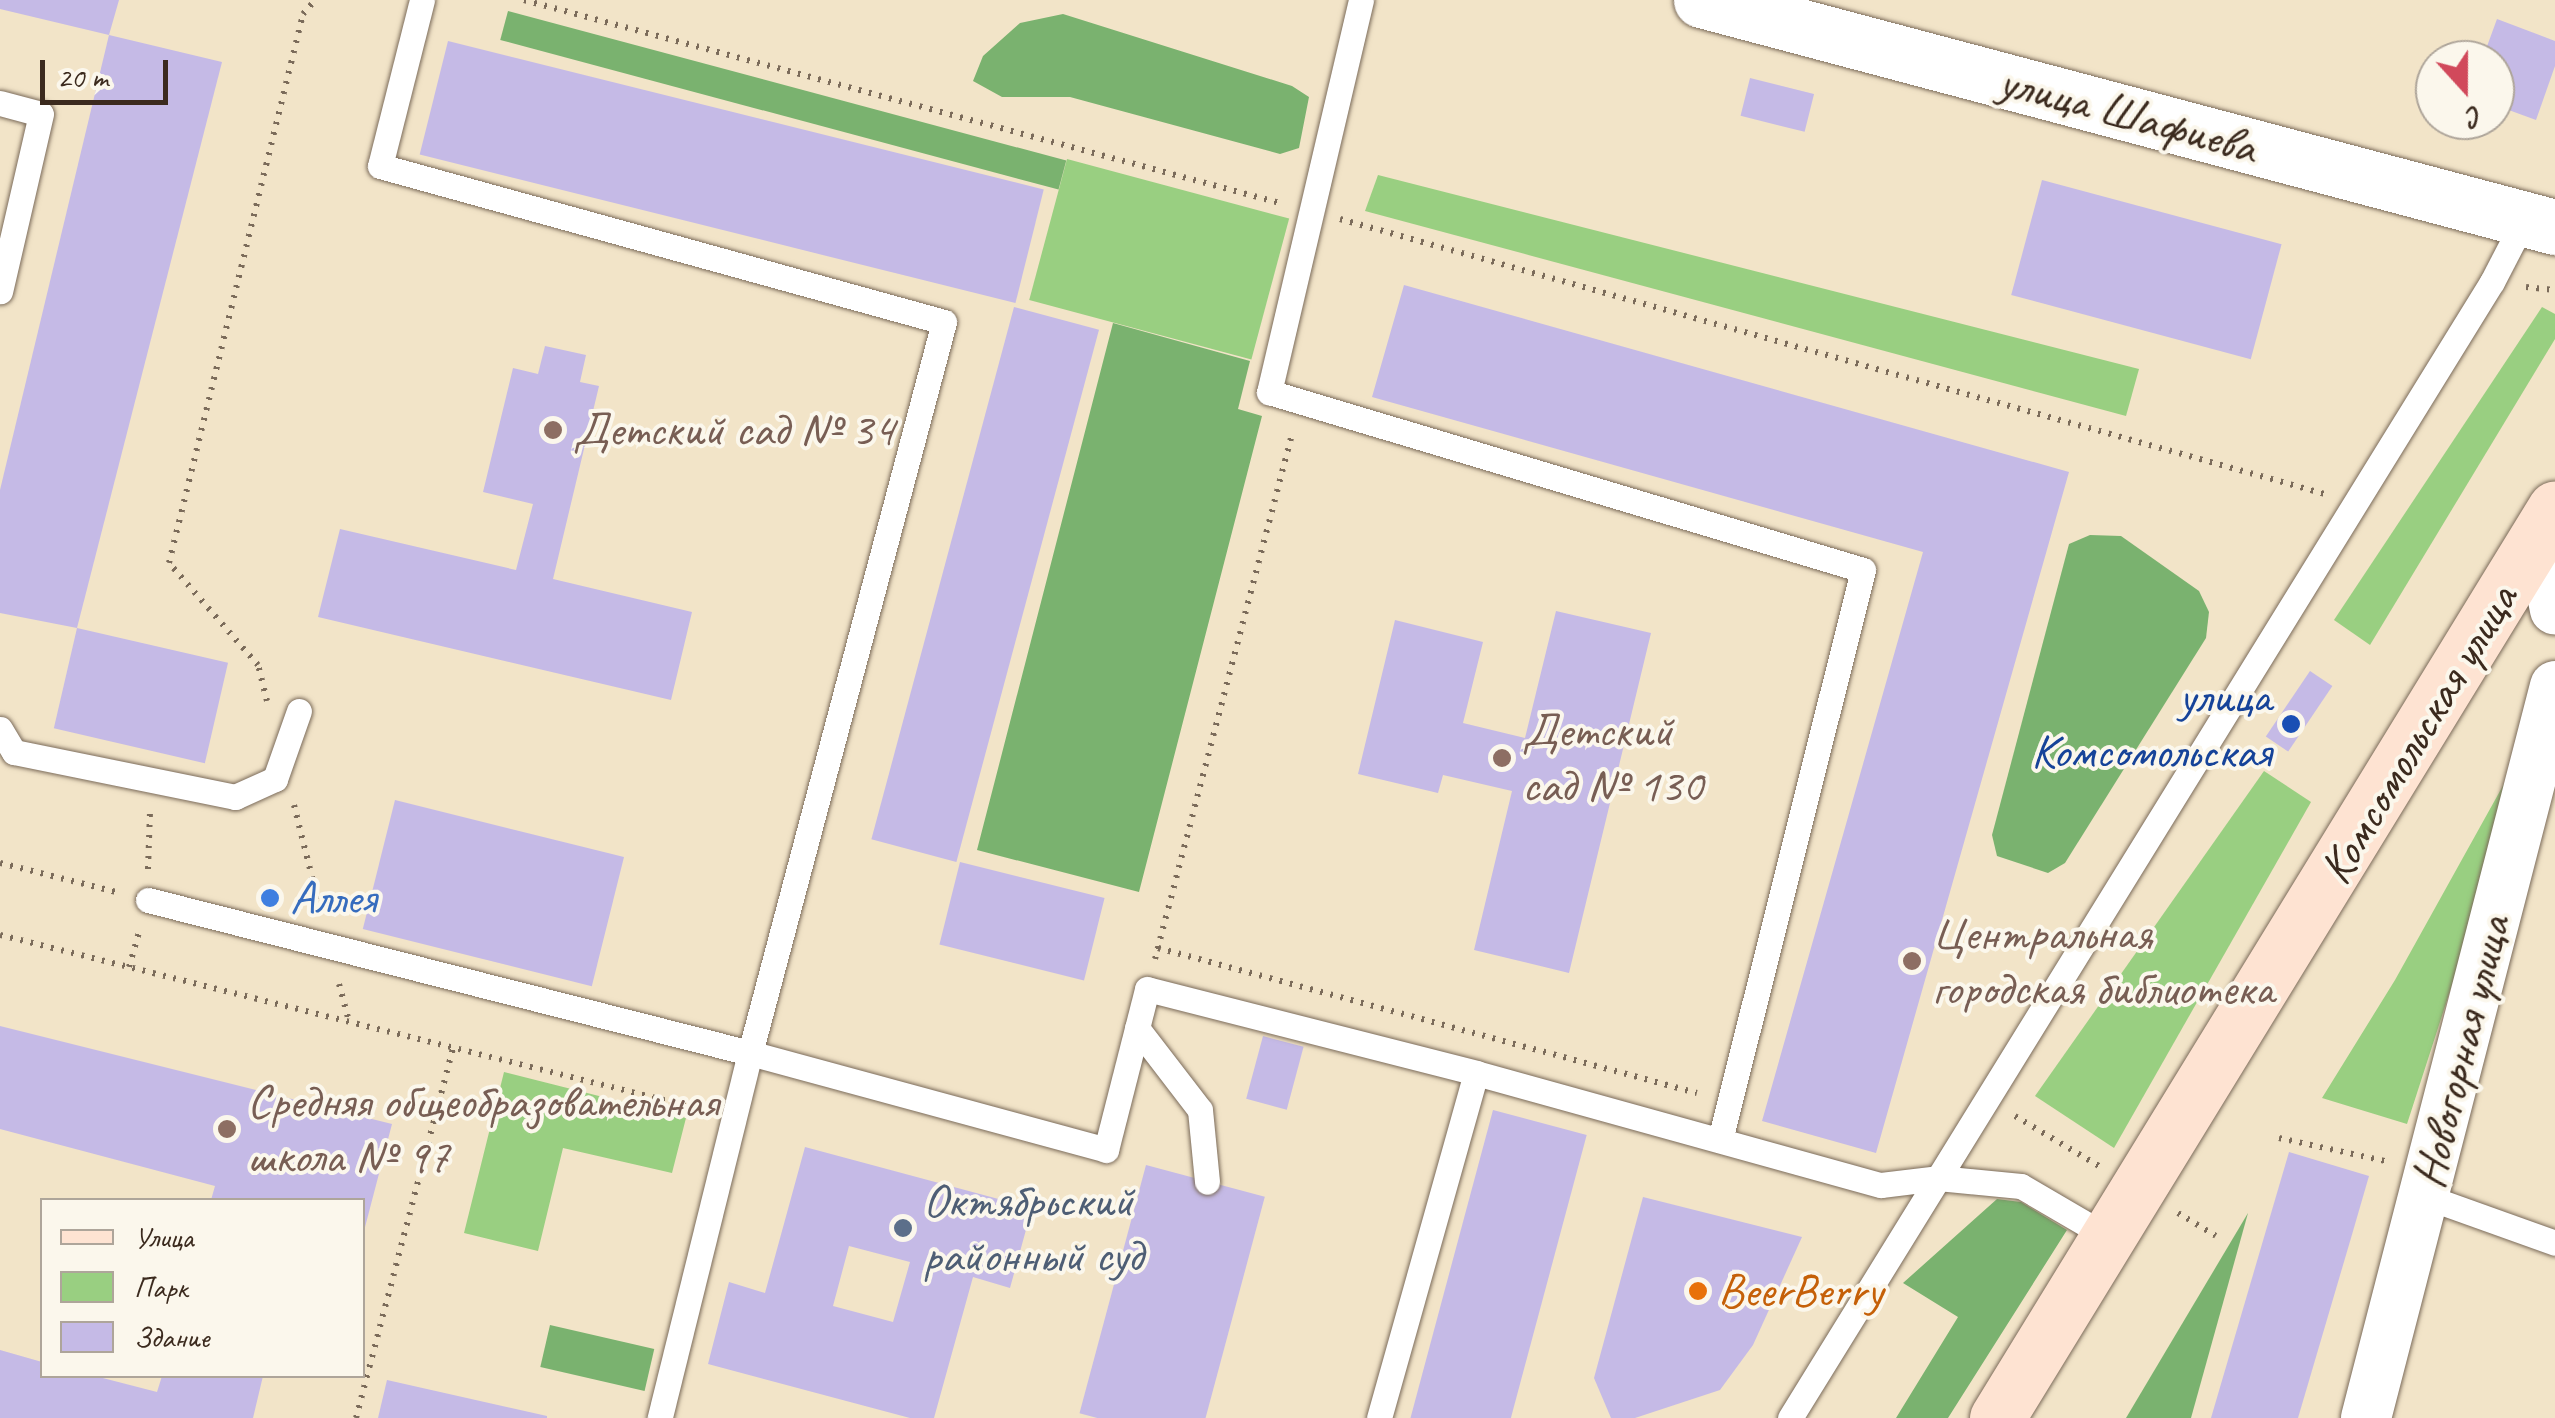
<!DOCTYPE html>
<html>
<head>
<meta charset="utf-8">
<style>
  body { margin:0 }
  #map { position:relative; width:2555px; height:1418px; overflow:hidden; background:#f2e4c8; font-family:Caveat,sans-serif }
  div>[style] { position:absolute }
  .green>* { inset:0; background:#99cf81; transform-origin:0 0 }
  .forest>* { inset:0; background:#7ab26f; transform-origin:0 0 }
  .building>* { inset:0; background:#c5bae6; transform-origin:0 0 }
  .path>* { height:6px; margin-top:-3px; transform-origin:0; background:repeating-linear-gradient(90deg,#7b6b5a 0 2.5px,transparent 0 10.5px) }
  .roads { filter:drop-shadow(0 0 2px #7b6b5a) drop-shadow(0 0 2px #7b6b5a) }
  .service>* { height:25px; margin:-12.5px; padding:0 12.5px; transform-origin:12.5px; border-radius:12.5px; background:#fff }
  .minor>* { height:50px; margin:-25px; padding:0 25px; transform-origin:25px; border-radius:25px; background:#fff }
  .tertiary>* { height:55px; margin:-27.5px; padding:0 27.5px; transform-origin:27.5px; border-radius:27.5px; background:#fff }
  .secondary>* { height:55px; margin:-27.5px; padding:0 27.5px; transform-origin:27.5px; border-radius:27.5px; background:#fee3d2 }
  .dots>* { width:28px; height:28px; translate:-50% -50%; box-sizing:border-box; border:5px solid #fbf7ec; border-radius:50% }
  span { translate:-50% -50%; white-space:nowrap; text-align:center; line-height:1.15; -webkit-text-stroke:8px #fbf7ec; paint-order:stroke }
  .street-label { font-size:48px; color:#3b2a1e }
  .education-label { font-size:48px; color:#785e54 }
  .left { translate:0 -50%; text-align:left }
  .transit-label { font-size:48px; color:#164399 }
  .right { translate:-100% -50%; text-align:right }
  .shop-label { font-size:48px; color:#366cbe }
  .service-label { font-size:48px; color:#4e5e75 }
  .food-label { font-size:48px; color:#c56008 }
  .legend { position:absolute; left:40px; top:1198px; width:325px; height:180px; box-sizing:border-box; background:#fbf7ec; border:2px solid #aea59a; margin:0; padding:12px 18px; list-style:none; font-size:30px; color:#3b2a1e }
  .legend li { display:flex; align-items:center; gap:20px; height:50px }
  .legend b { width:50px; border:2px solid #aea59a }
  .north { position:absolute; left:2415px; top:40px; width:100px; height:100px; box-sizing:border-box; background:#fbf7ec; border:2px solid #aea59a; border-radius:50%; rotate:159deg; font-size:28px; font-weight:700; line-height:40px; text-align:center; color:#3b2a1e }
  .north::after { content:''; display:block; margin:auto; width:35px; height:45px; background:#d1495b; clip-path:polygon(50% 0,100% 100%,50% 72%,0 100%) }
  .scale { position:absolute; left:40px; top:60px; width:128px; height:45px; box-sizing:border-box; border:5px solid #3b2a1e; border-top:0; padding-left:12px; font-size:30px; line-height:35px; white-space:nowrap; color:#3b2a1e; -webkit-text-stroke:8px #fbf7ec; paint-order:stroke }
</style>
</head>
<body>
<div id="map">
  <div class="green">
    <div style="left:1067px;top:159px;width:230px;height:146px;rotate:15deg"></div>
    <div style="clip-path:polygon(1378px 175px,2139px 369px,2126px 416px,1365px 211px)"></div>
    <div style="clip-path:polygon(2542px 307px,2555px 314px,2555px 339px,2370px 645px,2334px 620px)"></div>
    <div style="clip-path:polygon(2535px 728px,2407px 1124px,2322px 1098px,2395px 980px)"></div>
    <div style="clip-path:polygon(2264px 771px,2311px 802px,2114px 1148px,2035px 1096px)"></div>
    <div style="clip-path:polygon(504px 1072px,686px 1118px,672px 1173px,563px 1148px,538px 1251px,464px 1233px)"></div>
  </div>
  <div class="forest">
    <div style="left:508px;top:11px;width:578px;height:30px;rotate:15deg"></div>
    <div style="clip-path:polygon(1063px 14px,1292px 86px,1309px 97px,1299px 148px,1280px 154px,1070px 97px,1002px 97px,973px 81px,983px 56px,1020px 23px)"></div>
    <div style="clip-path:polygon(1113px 323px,1250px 361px,1238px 409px,1262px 416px,1139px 892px,977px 850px)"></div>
    <div style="clip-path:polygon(2090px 535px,2121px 536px,2199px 591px,2209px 612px,2206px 638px,2065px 863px,2048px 873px,1997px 856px,1992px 835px,2069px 544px)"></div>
    <div style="clip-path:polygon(1997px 1199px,2021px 1202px,2067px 1230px,1948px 1418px,1896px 1418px,1958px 1317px,1903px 1283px)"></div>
    <div style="clip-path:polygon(2248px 1213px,2191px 1418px,2126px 1418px)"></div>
    <div style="left:550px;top:1325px;width:107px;height:43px;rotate:13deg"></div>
  </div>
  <div class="building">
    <div style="clip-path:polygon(0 0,119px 0,109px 35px,0 9px)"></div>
    <div style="clip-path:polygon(2497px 19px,2555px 41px,2555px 66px,2536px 120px,2495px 105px,2495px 60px,2482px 60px)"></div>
    <div style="clip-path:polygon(109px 35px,222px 62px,77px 628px,0 613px,0 490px)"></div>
    <div style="left:448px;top:41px;width:614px;height:117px;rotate:14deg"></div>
    <div style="left:1750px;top:78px;width:66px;height:39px;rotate:14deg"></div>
    <div style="left:2042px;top:180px;width:248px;height:119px;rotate:15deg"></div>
    <div style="clip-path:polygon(1404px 285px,2069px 472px,1876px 1153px,1762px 1121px,1923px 552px,1372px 397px)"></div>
    <div style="left:1014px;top:307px;width:88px;height:551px;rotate:15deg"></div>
    <div style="clip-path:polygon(545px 346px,586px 355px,580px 382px,599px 386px,553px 579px,692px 612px,671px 700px,318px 617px,340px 529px,516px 570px,533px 504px,483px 492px,513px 368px,538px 374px)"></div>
    <div style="clip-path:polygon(1556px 611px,1651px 633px,1569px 973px,1474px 950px,1512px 791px,1443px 775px,1438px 793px,1358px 774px,1395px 620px,1483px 642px,1463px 723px,1525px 738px)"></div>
    <div style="left:77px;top:628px;width:155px;height:103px;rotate:13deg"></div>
    <div style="left:2310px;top:671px;width:27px;height:79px;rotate:34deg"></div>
    <div style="left:395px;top:800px;width:236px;height:133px;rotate:14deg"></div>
    <div style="left:960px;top:862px;width:149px;height:85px;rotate:14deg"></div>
    <div style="clip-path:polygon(0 1026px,392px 1124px,364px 1231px,362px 1200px,211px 1200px,215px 1186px,0 1129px)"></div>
    <div style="left:1263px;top:1036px;width:42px;height:65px;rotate:15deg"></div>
    <div style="left:1493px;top:1110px;width:97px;height:319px;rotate:15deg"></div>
    <div style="clip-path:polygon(evenodd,805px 1147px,1032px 1208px,1010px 1288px,973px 1277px,934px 1418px,910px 1418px,708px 1364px,729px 1282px,765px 1293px,805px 1147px,849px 1246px,910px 1262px,893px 1322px,833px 1306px,849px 1246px)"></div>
    <div style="clip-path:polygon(2289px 1152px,2369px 1176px,2351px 1238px,2298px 1418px,2211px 1418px)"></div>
    <div style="left:1146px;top:1165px;width:123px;height:257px;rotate:15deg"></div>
    <div style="clip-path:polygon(1643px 1197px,1802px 1237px,1753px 1345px,1720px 1390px,1635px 1418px,1611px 1418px,1594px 1378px)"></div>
    <div style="clip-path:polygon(0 1350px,42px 1362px,42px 1376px,95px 1376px,157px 1392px,162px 1376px,263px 1376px,253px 1418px,0 1418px)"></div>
    <div style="clip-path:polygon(387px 1380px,547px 1416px,547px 1418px,378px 1418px)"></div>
  </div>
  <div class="path">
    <div style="left:524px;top:0;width:783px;rotate:15.03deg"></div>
    <div style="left:1340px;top:219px;width:1023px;rotate:15.6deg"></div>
    <div style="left:2526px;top:287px;width:29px;rotate:6deg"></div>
    <div style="left:267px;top:701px;width:37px;rotate:-104deg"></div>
    <div style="left:258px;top:665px;width:135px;rotate:-131.1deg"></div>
    <div style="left:169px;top:563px;width:565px;rotate:-76.28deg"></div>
    <div style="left:303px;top:14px;width:18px;rotate:-49deg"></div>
    <div style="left:294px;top:805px;width:107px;rotate:76deg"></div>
    <div style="left:0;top:863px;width:124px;rotate:14deg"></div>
    <div style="left:148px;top:869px;width:58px;rotate:-88deg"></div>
    <div style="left:0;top:935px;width:725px;rotate:13.96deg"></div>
    <div style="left:1158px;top:948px;width:558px;rotate:15.06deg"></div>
    <div style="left:1155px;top:959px;width:543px;rotate:-75.37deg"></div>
    <div style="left:129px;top:967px;width:35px;rotate:-74deg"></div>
    <div style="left:339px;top:984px;width:39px;rotate:75deg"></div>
    <div style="left:2015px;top:1116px;width:98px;rotate:30.8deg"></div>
    <div style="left:2279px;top:1138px;width:108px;rotate:12.2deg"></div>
    <div style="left:2178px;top:1213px;width:44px;rotate:31.2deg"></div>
    <div style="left:356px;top:1418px;width:383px;rotate:-75.3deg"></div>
  </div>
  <div class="roads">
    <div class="service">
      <div style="left:422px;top:0;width:171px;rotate:104.2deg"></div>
      <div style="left:380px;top:166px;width:585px;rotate:15.46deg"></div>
      <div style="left:944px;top:322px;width:756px;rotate:104.86deg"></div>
      <div style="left:750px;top:1053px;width:369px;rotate:15.2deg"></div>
      <div style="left:1106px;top:1150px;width:166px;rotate:-75.7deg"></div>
      <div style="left:1147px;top:989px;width:340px;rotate:14.3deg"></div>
      <div style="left:1361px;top:0;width:403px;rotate:103.2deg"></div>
      <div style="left:1269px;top:392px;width:620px;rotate:16.68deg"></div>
      <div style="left:1863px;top:570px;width:588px;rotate:104.08deg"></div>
      <div style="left:0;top:103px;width:42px;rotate:15deg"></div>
      <div style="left:41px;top:114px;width:182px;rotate:103deg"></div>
      <div style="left:0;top:729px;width:27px;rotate:59deg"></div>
      <div style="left:14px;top:752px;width:226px;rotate:11.5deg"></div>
      <div style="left:235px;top:797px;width:44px;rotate:-24.2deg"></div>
      <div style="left:275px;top:779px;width:72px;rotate:-70.6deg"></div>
      <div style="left:148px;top:900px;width:621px;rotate:14.26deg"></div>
      <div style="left:750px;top:1053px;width:376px;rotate:103.9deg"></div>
      <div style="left:1137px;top:1028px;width:103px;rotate:52.5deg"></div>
      <div style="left:1200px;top:1110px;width:72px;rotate:84.4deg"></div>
      <div style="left:2424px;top:1196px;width:139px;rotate:19.7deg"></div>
      <div style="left:1379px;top:1418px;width:358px;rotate:-74.3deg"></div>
      <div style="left:1476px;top:1073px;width:420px;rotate:15.5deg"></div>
      <div style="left:1881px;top:1185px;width:57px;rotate:-7deg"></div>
      <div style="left:1938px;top:1178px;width:83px;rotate:5.5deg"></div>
      <div style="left:2021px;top:1186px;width:103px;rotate:30.3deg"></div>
      <div style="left:1790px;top:1418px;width:1335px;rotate:-58.29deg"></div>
      <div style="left:2492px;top:282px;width:70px;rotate:-62.7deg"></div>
    </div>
    <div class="minor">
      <div style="left:2540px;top:534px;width:77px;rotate:78.8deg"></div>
      <div style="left:2366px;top:1418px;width:756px;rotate:-75.52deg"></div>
    </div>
    <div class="tertiary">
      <div style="left:1701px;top:0;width:884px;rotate:14.89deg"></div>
    </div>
    <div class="secondary">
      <div style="left:1997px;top:1418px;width:1067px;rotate:-58.48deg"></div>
    </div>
  </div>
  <div class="dots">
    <div style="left:553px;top:430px;background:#8d6e63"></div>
    <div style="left:2291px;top:724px;background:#1a4fb4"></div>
    <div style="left:1502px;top:758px;background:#8d6e63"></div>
    <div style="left:270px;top:898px;background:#3f7fe0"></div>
    <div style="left:1912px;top:961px;background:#8d6e63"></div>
    <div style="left:227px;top:1129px;background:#8d6e63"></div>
    <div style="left:903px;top:1228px;background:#5c6f8a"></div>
    <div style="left:1698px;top:1291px;background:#e8710a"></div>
  </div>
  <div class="street-label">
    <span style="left:2128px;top:114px;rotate:15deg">улица Шафиева</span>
    <span style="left:2418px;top:734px;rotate:-59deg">Комсомольская улица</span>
    <span style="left:2461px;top:1052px;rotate:-76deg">Новогорная улица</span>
  </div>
  <div class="education-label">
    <span class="left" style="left:573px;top:430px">Детский сад № 34</span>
    <span class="left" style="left:1522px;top:758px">Детский<br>сад № 130</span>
    <span class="left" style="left:1932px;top:961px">Центральная<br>городская библиотека</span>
    <span class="left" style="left:247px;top:1129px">Средняя общеобразовательная<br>школа № 97</span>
  </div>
  <div class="transit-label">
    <span class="right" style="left:2271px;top:724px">улица<br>Комсомольская</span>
  </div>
  <div class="shop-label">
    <span class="left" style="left:290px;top:898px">Аллея</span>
  </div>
  <div class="service-label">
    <span class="left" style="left:923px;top:1228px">Октябрьский<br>районный суд</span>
  </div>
  <div class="food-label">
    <span class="left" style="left:1718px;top:1291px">BeerBerry</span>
  </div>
  <ul class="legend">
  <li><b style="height:12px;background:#fee3d2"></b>Улица</li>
  <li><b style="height:28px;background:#99cf81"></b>Парк</li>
  <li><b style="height:28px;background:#c5bae6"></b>Здание</li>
  </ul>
  <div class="north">С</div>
  <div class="scale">20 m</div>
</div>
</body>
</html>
